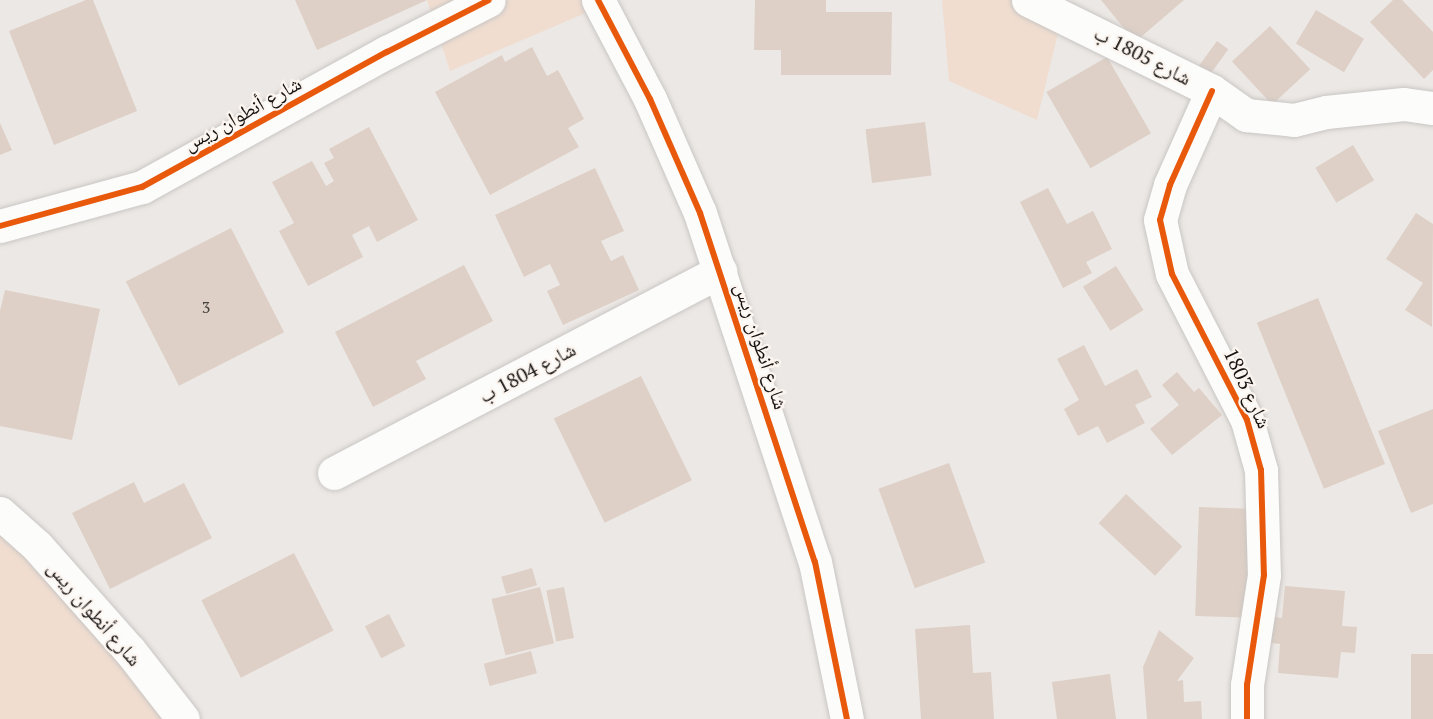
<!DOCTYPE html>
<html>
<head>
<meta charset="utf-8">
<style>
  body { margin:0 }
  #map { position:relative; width:1433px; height:719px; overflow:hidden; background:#ece8e5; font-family:"PT Serif","Noto Naskh Arabic",serif }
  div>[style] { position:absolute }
  .green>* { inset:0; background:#f0ddd0 }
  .building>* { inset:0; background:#ded0c6; transform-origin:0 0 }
  .roads { filter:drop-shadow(0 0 2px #c9c6c4) drop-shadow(0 0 2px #c9c6c4) }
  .minor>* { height:33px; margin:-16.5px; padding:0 16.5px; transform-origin:16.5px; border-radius:16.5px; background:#fcfcfb }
  .cycleway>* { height:6px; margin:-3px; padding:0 3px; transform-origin:3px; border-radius:3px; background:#e8590c }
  span { translate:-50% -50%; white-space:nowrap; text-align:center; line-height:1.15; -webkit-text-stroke:4.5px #fcf5ef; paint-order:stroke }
  .number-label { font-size:16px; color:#47423e }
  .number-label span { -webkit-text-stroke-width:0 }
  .street-label { font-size:20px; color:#151211 }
</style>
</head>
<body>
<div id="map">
  <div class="green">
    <div style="clip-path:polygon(427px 0,616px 0,450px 71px)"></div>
    <div style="clip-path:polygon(942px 0,1066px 0,1037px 120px,949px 81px)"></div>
    <div style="clip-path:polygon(0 504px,162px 719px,0 719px)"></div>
  </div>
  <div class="building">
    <div style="clip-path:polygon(86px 0,93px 0,137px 111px,54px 145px,9px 31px)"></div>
    <div style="clip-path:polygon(295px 0,427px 0,317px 50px)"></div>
    <div style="clip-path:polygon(755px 0,826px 0,826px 12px,892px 12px,891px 75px,781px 75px,781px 50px,754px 50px)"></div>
    <div style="clip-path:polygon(1101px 0,1184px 0,1135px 42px)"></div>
    <div style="clip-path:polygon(1393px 0,1402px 0,1433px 32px,1433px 70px,1424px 79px,1370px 22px)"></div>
    <div style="left:1316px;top:10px;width:56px;height:39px;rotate:31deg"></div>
    <div style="left:1270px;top:26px;width:59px;height:52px;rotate:47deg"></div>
    <div style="left:1217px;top:41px;width:14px;height:41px;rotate:36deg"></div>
    <div style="clip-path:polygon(532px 47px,547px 76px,558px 70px,584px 119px,568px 128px,579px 147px,490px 195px,435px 92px,502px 55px,505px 62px)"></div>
    <div style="left:1107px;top:57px;width:88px;height:70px;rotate:60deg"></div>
    <div style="left:925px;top:122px;width:54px;height:60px;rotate:83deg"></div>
    <div style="clip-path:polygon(0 123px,12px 150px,0 155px)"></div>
    <div style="clip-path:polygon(369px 127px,418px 220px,377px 242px,369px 226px,352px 235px,363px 257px,308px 286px,279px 231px,294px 223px,272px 182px,312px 161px,326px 186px,334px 181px,324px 163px,334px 158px,329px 149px)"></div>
    <div style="left:1353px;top:145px;width:41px;height:44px;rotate:59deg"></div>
    <div style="clip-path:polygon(595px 168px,624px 231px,601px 241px,611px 261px,623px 255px,639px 290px,563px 325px,547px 291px,560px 285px,550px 264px,524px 277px,495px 215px)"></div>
    <div style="clip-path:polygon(1048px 188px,1067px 224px,1093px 211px,1112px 249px,1086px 262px,1092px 273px,1063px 288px,1020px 202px)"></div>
    <div style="clip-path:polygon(1416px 213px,1433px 224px,1432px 327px,1405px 310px,1423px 283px,1386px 259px)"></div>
    <div style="left:231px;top:228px;width:117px;height:118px;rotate:63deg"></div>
    <div style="clip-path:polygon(464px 265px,493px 321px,416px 361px,426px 379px,373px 407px,335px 332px)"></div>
    <div style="left:1116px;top:266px;width:52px;height:39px;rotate:58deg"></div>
    <div style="clip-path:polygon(5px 290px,100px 309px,72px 440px,0 426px,0 311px)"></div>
    <div style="left:1318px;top:298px;width:179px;height:66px;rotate:68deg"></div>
    <div style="clip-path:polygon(1084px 345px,1105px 386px,1137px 369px,1152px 397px,1135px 405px,1145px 423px,1107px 443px,1098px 426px,1078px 436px,1064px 409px,1079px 400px,1057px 359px)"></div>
    <div style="clip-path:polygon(1177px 372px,1194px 392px,1199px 388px,1222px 415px,1172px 455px,1150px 429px,1179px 405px,1162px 385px)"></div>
    <div style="left:641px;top:376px;width:116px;height:97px;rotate:64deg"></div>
    <div style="clip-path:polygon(1433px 409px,1433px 504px,1411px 513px,1378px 431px)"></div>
    <div style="left:949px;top:463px;width:106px;height:75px;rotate:70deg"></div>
    <div style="clip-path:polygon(134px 482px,144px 503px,184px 483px,212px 538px,110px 589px,72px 513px)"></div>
    <div style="left:1126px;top:494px;width:77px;height:40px;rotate:43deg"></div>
    <div style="left:1199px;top:507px;width:55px;height:109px;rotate:2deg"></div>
    <div style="left:294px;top:553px;width:87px;height:104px;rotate:63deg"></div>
    <div style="left:532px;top:568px;width:18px;height:32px;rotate:74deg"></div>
    <div style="clip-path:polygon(1285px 586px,1345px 591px,1342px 626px,1357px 627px,1355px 653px,1341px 652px,1338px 678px,1278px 673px,1280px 644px,1271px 643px,1273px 617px,1282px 618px)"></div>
    <div style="left:540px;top:587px;width:58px;height:50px;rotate:76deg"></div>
    <div style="left:564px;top:587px;width:52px;height:18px;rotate:79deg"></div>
    <div style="left:389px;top:614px;width:36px;height:27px;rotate:63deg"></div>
    <div style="clip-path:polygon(970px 625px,973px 673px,991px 672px,994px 719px,921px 719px,915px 629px)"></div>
    <div style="clip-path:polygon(1159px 630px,1194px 658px,1177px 681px,1183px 680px,1184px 702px,1201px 701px,1202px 719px,1147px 719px,1143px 667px)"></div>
    <div style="left:531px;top:651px;width:23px;height:49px;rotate:75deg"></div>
    <div style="left:1433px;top:654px;width:65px;height:22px;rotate:90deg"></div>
    <div style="clip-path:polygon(1110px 674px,1116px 719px,1057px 719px,1052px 682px)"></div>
  </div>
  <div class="roads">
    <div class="minor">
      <div style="left:598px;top:0;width:112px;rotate:62.3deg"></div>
      <div style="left:650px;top:99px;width:124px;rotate:66.3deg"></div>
      <div style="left:700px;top:213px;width:367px;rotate:71.8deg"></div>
      <div style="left:815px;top:562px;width:160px;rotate:78.5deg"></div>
      <div style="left:1028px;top:0;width:205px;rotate:26.3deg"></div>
      <div style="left:1212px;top:91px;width:42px;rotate:35.2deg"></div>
      <div style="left:1246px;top:115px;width:48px;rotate:5.9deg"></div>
      <div style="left:1294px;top:120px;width:33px;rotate:-14deg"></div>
      <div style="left:1326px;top:112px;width:78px;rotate:-5.9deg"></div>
      <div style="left:1404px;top:104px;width:29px;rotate:8deg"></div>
      <div style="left:1212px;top:91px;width:103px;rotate:114.1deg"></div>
      <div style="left:1170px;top:185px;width:36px;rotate:106deg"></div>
      <div style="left:1160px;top:220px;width:55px;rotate:77.5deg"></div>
      <div style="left:1172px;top:274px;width:164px;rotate:62.8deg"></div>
      <div style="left:1247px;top:420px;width:52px;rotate:74.4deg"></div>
      <div style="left:1261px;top:470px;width:105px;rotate:88.4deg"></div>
      <div style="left:1264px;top:575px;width:111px;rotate:98.8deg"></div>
      <div style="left:1247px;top:685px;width:34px;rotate:90deg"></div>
      <div style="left:0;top:226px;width:147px;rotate:-15.4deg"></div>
      <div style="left:142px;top:187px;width:280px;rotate:-28.9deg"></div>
      <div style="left:387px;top:52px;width:114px;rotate:-27deg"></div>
      <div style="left:334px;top:473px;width:436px;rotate:-27.6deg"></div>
      <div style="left:0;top:513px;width:50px;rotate:41.7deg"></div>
      <div style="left:37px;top:546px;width:140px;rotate:48.5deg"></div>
      <div style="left:130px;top:651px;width:86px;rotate:52.1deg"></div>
    </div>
  </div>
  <div class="cycleway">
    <div style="left:598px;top:0;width:112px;rotate:62.3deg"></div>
    <div style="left:650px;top:99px;width:124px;rotate:66.3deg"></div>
    <div style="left:700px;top:213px;width:367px;rotate:71.8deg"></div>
    <div style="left:815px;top:562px;width:160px;rotate:78.5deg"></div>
    <div style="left:1212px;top:91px;width:103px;rotate:114.1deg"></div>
    <div style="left:1170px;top:185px;width:36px;rotate:106deg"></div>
    <div style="left:1160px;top:220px;width:55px;rotate:77.5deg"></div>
    <div style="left:1172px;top:274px;width:164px;rotate:62.8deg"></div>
    <div style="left:1247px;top:420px;width:52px;rotate:74.4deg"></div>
    <div style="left:1261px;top:470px;width:105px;rotate:88.4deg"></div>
    <div style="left:1264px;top:575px;width:111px;rotate:98.8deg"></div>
    <div style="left:1247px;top:685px;width:34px;rotate:90deg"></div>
    <div style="left:0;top:226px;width:147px;rotate:-15.4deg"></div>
    <div style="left:142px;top:187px;width:280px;rotate:-28.9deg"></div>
    <div style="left:387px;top:52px;width:114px;rotate:-27deg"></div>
  </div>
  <div class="number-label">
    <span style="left:206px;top:307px">3</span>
  </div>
  <div class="street-label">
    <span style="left:1143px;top:55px;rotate:27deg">شارع 1805 ب</span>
    <span style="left:242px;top:113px;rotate:-29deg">شارع أنطوان ريس</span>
    <span style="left:762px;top:346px;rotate:72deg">شارع أنطوان ريس</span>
    <span style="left:527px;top:372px;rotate:-28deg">شارع 1804 ب</span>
    <span style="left:1248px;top:388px;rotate:65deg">شارع 1803</span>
    <span style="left:95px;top:613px;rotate:49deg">شارع أنطوان ريس</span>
  </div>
</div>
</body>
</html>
